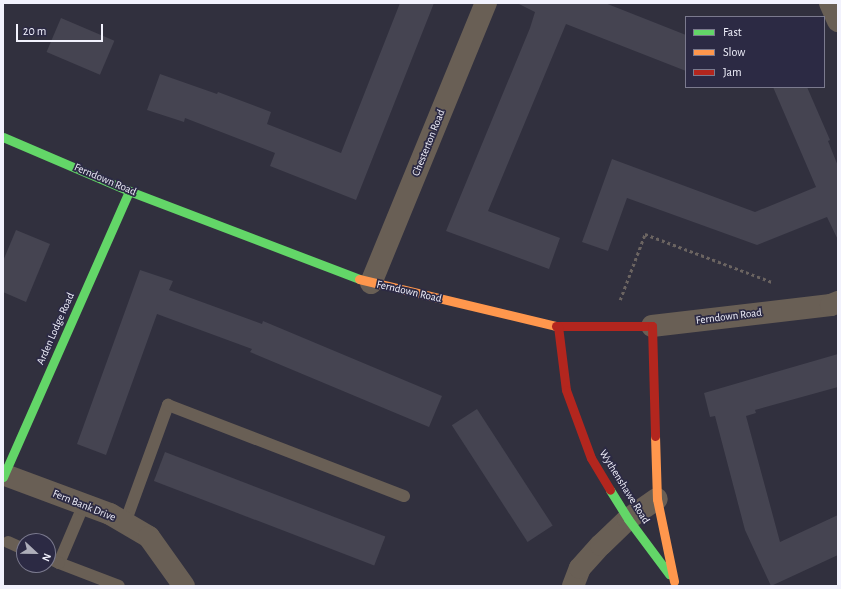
<!DOCTYPE html>
<html>
<head>
<meta charset="utf-8">
<style>
  body { margin:0 }
  #map { position:relative; width:841px; height:589px; overflow:hidden; background:#31303e; font-family:"Alegreya Sans",sans-serif }
  div>[style] { position:absolute }
  .building>* { inset:0; background:#454451; transform-origin:0 0 }
  .path>* { height:2.5px; margin-top:-1.25px; transform-origin:0; background:repeating-linear-gradient(90deg,#6b6461 0 3px,transparent 0 6px) }
  .lane>* { height:12px; margin:-6px; padding:0 6px; transform-origin:6px; border-radius:6px; background:#695f55 }
  .street>* { height:22px; margin:-11px; padding:0 11px; transform-origin:11px; border-radius:11px; background:#695f55 }
  .fast>* { height:9px; margin:-4.5px; padding:0 4.5px; transform-origin:4.5px; border-radius:4.5px; background:#63d668 }
  .slow>* { height:9px; margin:-4.5px; padding:0 4.5px; transform-origin:4.5px; border-radius:4.5px; background:#ff974d }
  .jam>* { height:9px; margin:-4.5px; padding:0 4.5px; transform-origin:4.5px; border-radius:4.5px; background:#b3261e }
  span { translate:-50% -50%; white-space:nowrap; text-align:center; line-height:1.15; -webkit-text-stroke:3.5px #2c2a44; paint-order:stroke }
  .street-label { font-size:11px; color:#f2f2fd }
  .frame { position:absolute; inset:0; border:4px solid #f2f2fd; pointer-events:none }
  .legend { position:absolute; left:685px; top:16px; width:140px; height:72px; box-sizing:border-box; background:#2c2a44; border:1px solid #7b7a8e; margin:0; padding:5px 7px; list-style:none; font-size:12px; color:#f2f2fd }
  .legend li { display:flex; align-items:center; gap:8px; height:20px }
  .legend b { width:20px; border:1px solid #7b7a8e }
  .north { position:absolute; left:16px; top:533px; width:40px; height:40px; box-sizing:border-box; background:#2c2a44; border:1px solid #7b7a8e; border-radius:50%; rotate:112deg; font-size:11px; font-weight:700; line-height:16px; text-align:center; color:#f2f2fd }
  .north::after { content:''; display:block; margin:auto; width:14px; height:18px; background:#aeaeba; clip-path:polygon(50% 0,100% 100%,50% 72%,0 100%) }
  .scale { position:absolute; left:16px; top:24px; width:87px; height:18px; box-sizing:border-box; border:2px solid #f2f2fd; border-top:0; padding-left:5px; font-size:12px; line-height:14px; white-space:nowrap; color:#f2f2fd; -webkit-text-stroke:3px #2c2a44; paint-order:stroke }
</style>
</head>
<body>
<div id="map">
  <div class="building">
    <div style="clip-path:polygon(400px 3px,434px 3px,356px 200px,270px 166px,275px 153px,185px 118px,184px 122px,147px 110px,160px 74px,217px 94px,218px 92px,271px 112px,267px 124px,341px 153px)"></div>
    <div style="clip-path:polygon(517px 3px,605px 3px,686px 35px,686px 71px,566px 24px,488px 211px,560px 238px,549px 269px,446px 231px,530px 28px,535px 12px)"></div>
    <div style="left:61px;top:18px;width:58px;height:37px;rotate:23deg"></div>
    <div style="clip-path:polygon(773px 87px,807px 87px,830px 140px,828px 141px,838px 166px,838px 240px,827px 217px,757px 245px,627px 198px,608px 251px,582px 242px,612px 159px,755px 212px,816px 187px)"></div>
    <div style="clip-path:polygon(16px 230px,50px 244px,26px 302px,3px 292px,3px 261px)"></div>
    <div style="clip-path:polygon(140px 270px,173px 281px,169px 290px,262px 324px,263px 321px,442px 396px,429px 427px,250px 352px,252px 349px,157px 314px,106px 455px,77px 444px)"></div>
    <div style="clip-path:polygon(838px 354px,838px 387px,755px 410px,756px 413px,746px 416px,780px 542px,838px 515px,838px 555px,771px 586px,745px 530px,715px 416px,710px 417px,704px 393px)"></div>
    <div style="left:477px;top:409px;width:139px;height:30px;rotate:57deg"></div>
    <div style="left:165px;top:452px;width:236px;height:31px;rotate:21deg"></div>
  </div>
  <div class="path">
    <div style="left:620px;top:300px;width:71px;rotate:-69.3deg"></div>
    <div style="left:645px;top:234px;width:136px;rotate:20.7deg"></div>
  </div>
  <div class="lane">
    <div style="left:84px;top:504px;width:64px;rotate:113deg"></div>
    <div style="left:59px;top:563px;width:64px;rotate:21deg"></div>
    <div style="left:125px;top:523px;width:126px;rotate:-70deg"></div>
    <div style="left:168px;top:405px;width:253px;rotate:21.1deg"></div>
    <div style="left:8px;top:542px;width:17px;rotate:24deg"></div>
    <div style="left:48px;top:558px;width:12px;rotate:24deg"></div>
  </div>
  <div class="street">
    <div style="left:830px;top:3px;width:20px;rotate:66deg"></div>
    <div style="left:371px;top:283px;width:303px;rotate:-67.7deg"></div>
    <div style="left:652px;top:326px;width:180px;rotate:-6.7deg"></div>
    <div style="left:831px;top:305px;width:8px;rotate:-23deg"></div>
    <div style="left:5px;top:475px;width:112px;rotate:20.4deg"></div>
    <div style="left:110px;top:514px;width:45px;rotate:30.5deg"></div>
    <div style="left:149px;top:537px;width:60px;rotate:54.5deg"></div>
    <div style="left:573px;top:586px;width:19px;rotate:-69deg"></div>
    <div style="left:580px;top:568px;width:31px;rotate:-48deg"></div>
    <div style="left:601px;top:545px;width:37px;rotate:-44deg"></div>
    <div style="left:628px;top:519px;width:35px;rotate:-35deg"></div>
  </div>
  <div class="fast">
    <div style="left:3px;top:137px;width:137px;rotate:23.2deg"></div>
    <div style="left:129px;top:191px;width:246px;rotate:20.9deg"></div>
    <div style="left:3px;top:477px;width:313px;rotate:-66.2deg"></div>
    <div style="left:610px;top:490px;width:34px;rotate:58deg"></div>
    <div style="left:628px;top:519px;width:69px;rotate:53.3deg"></div>
  </div>
  <div class="slow">
    <div style="left:359px;top:279px;width:203px;rotate:13.4deg"></div>
    <div style="left:655px;top:436px;width:63px;rotate:88.2deg"></div>
    <div style="left:657px;top:499px;width:84px;rotate:78.3deg"></div>
  </div>
  <div class="jam">
    <div style="left:556px;top:326px;width:96px"></div>
    <div style="left:652px;top:326px;width:110px;rotate:88.4deg"></div>
    <div style="left:558px;top:326px;width:64px;rotate:82.9deg"></div>
    <div style="left:566px;top:390px;width:72px;rotate:69.8deg"></div>
    <div style="left:591px;top:458px;width:37px;rotate:59deg"></div>
  </div>
  <div class="street-label">
    <span style="left:429px;top:143px;rotate:-68deg">Chesterton Road</span>
    <span style="left:105px;top:180px;rotate:23deg">Ferndown Road</span>
    <span style="left:409px;top:292px;rotate:13deg">Ferndown Road</span>
    <span style="left:729px;top:317px;rotate:-7deg">Ferndown Road</span>
    <span style="left:56px;top:329px;rotate:-66deg">Arden Lodge Road</span>
    <span style="left:624px;top:487px;rotate:58deg">Wythenshawe Road</span>
    <span style="left:84px;top:506px;rotate:22deg">Fern Bank Drive</span>
  </div>
  <div class="frame"></div>
  <ul class="legend">
  <li><b style="height:5px;background:#63d668"></b>Fast</li>
  <li><b style="height:5px;background:#ff974d"></b>Slow</li>
  <li><b style="height:5px;background:#b3261e"></b>Jam</li>
  </ul>
  <div class="north">N</div>
  <div class="scale">20 m</div>
</div>
</body>
</html>
